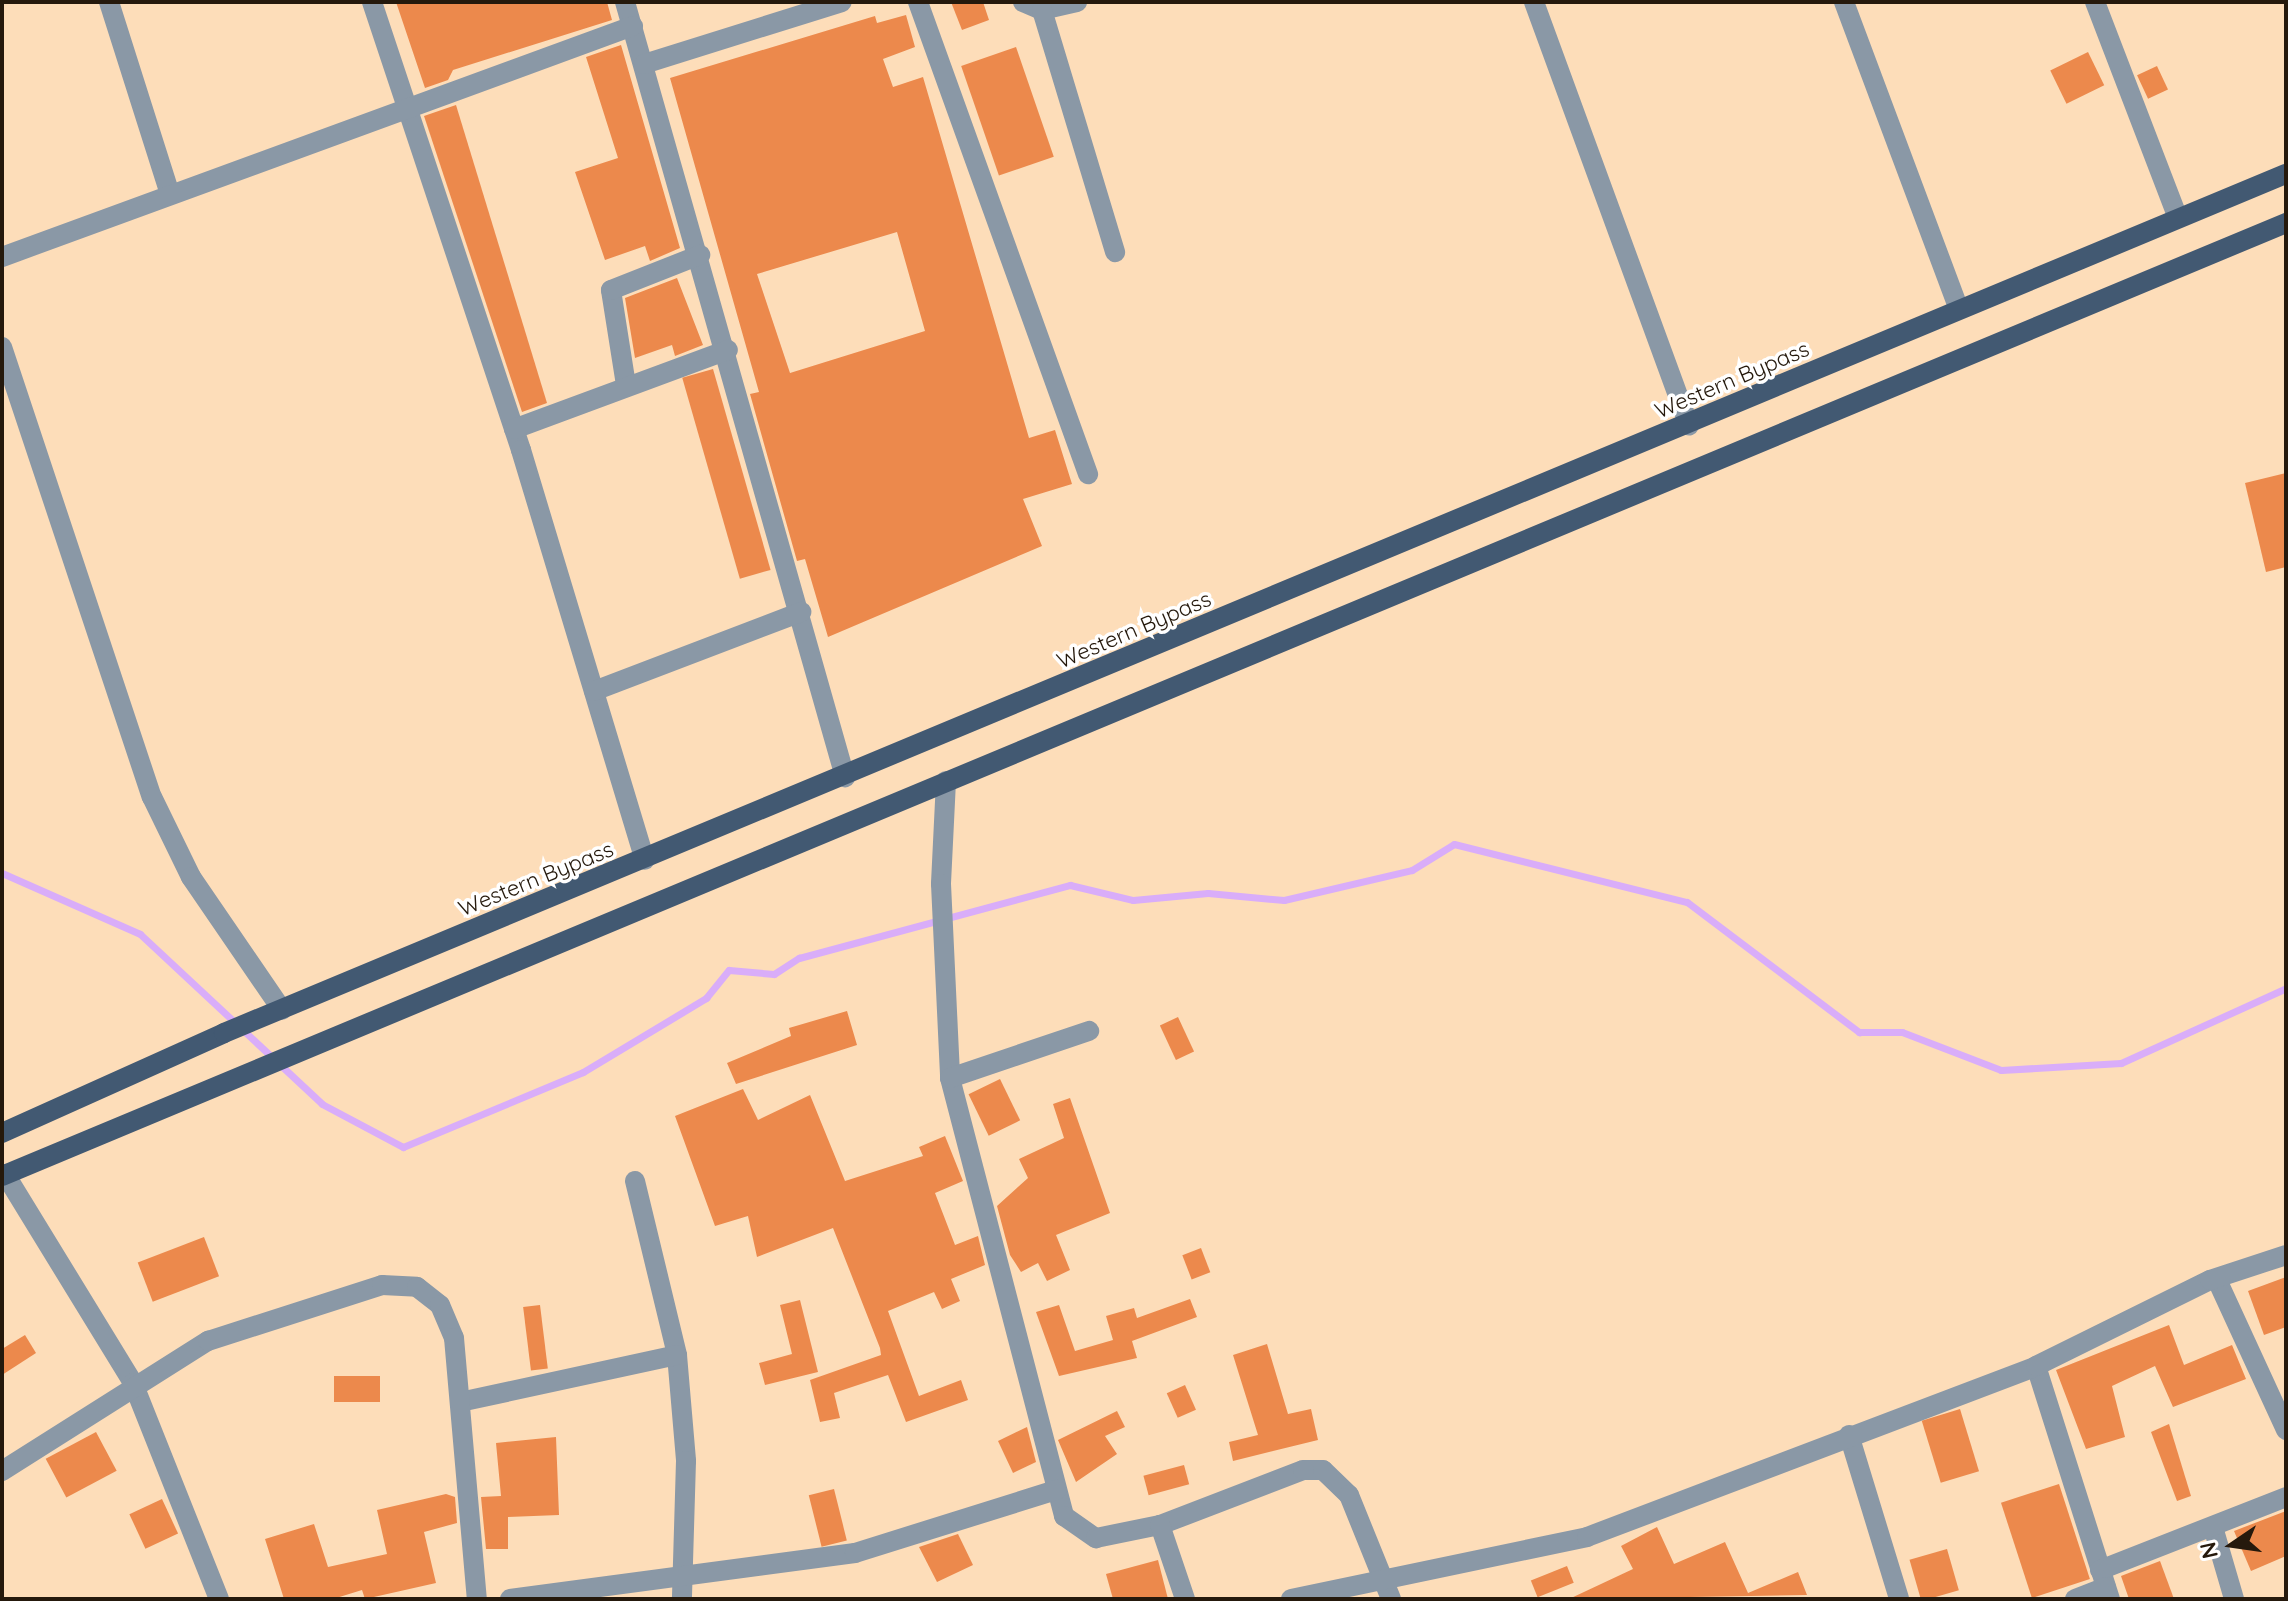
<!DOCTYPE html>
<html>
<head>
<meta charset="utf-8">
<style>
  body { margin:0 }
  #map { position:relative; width:2288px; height:1601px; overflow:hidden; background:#fdddb9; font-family:Quicksand,sans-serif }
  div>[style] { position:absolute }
  .stream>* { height:7px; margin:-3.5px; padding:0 3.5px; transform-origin:3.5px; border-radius:3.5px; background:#d9adf9 }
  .building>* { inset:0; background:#ec894c; transform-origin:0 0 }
  .minor>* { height:20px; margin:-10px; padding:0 10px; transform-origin:10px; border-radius:10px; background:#8a98a6 }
  .major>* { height:20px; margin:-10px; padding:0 10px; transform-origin:10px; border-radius:10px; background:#425972 }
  span { translate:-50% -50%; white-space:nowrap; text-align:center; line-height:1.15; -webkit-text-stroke:7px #fff; paint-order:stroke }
  .street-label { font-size:22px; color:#25190c }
  .frame { position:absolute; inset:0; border:4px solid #25190c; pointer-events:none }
  .north { position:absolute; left:2192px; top:1505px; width:80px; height:80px; -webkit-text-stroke:6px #fff; paint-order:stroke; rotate:257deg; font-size:22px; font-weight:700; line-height:32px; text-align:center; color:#25190c }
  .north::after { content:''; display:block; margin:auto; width:28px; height:36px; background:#25190c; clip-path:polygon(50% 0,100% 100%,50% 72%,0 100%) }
</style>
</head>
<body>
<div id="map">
  <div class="stream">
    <div style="left:2px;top:873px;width:151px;rotate:23.8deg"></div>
    <div style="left:140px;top:934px;width:249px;rotate:43deg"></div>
    <div style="left:322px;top:1104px;width:92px;rotate:28deg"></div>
    <div style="left:403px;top:1147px;width:195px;rotate:-22.6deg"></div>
    <div style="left:583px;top:1072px;width:144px;rotate:-31deg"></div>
    <div style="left:706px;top:998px;width:36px;rotate:-51deg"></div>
    <div style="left:729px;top:970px;width:45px;rotate:5.1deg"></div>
    <div style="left:774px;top:974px;width:30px;rotate:-33deg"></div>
    <div style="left:799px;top:958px;width:281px;rotate:-15.1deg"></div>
    <div style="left:1070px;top:885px;width:65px;rotate:13.4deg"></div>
    <div style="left:1133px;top:900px;width:75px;rotate:-5.3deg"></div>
    <div style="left:1208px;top:893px;width:76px;rotate:5.3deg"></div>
    <div style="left:1284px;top:900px;width:131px;rotate:-13.2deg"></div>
    <div style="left:1412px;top:870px;width:49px;rotate:-31.8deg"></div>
    <div style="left:1454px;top:844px;width:240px;rotate:14deg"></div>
    <div style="left:1687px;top:902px;width:216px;rotate:37.1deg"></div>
    <div style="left:1859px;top:1032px;width:43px"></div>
    <div style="left:1902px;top:1032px;width:106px;rotate:21deg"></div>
    <div style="left:2001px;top:1070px;width:120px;rotate:-3.3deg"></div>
    <div style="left:2121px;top:1063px;width:181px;rotate:-24.4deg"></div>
  </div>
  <div class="building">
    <div style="clip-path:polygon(396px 2px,607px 2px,612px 20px,453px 70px,448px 80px,425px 88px)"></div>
    <div style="clip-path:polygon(951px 2px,983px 2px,989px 20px,962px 30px)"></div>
    <div style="clip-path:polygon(evenodd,906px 15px,915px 47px,883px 59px,893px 87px,923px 77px,1029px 438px,1055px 430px,1072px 484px,1023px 499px,1042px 546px,828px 637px,805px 559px,797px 561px,750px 394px,759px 392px,670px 78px,875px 16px,877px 23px,906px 15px,897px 232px,925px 331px,790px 373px,757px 274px,897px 232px)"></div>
    <div style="clip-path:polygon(621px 45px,680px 248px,650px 261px,645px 246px,605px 260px,575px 172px,618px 158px,586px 57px)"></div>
    <div style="left:1016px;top:47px;width:116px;height:58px;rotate:71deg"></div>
    <div style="left:2088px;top:52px;width:37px;height:42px;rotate:64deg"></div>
    <div style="left:2157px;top:66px;width:26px;height:22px;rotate:65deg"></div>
    <div style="clip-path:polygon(456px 105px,547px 403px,522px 412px,424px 116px)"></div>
    <div style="clip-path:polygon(677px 278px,703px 345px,675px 356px,672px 345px,635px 358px,625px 298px)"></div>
    <div style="left:713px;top:369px;width:209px;height:32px;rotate:74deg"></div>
    <div style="clip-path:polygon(2286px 473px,2286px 567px,2266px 572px,2245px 483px)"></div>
    <div style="clip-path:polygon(847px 1011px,857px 1045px,736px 1084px,727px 1063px,791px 1036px,789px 1028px)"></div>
    <div style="left:1178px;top:1017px;width:38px;height:20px;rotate:65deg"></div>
    <div style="left:1000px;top:1079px;width:46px;height:35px;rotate:64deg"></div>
    <div style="clip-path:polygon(743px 1089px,758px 1120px,810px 1095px,845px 1181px,923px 1156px,919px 1147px,945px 1136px,963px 1181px,935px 1193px,955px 1245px,978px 1236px,985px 1265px,951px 1279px,960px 1301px,942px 1309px,934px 1292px,888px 1311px,919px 1396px,961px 1380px,968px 1400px,906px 1422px,888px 1375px,834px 1393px,840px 1418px,820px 1422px,810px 1380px,881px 1355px,880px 1348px,833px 1228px,757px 1257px,748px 1216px,715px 1226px,675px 1116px)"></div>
    <div style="clip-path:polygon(1070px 1098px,1110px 1213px,1056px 1235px,1070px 1270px,1047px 1281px,1038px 1263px,1021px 1272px,1010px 1255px,997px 1206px,1028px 1178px,1019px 1159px,1064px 1138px,1053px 1104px)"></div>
    <div style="left:204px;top:1237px;width:42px;height:71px;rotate:69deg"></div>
    <div style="left:1201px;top:1248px;width:26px;height:20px;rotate:69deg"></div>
    <div style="clip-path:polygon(2286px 1277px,2286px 1327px,2264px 1335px,2248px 1291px)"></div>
    <div style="clip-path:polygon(1190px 1299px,1197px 1317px,1132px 1341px,1137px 1358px,1059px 1376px,1036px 1312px,1059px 1305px,1075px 1351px,1113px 1340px,1106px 1316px,1134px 1308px,1137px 1318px)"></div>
    <div style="clip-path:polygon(800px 1300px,818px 1372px,765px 1385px,759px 1363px,792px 1354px,780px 1305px)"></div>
    <div style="left:540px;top:1305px;width:64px;height:17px;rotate:83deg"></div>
    <div style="clip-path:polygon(2169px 1325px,2184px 1365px,2232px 1345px,2246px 1379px,2173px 1407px,2155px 1366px,2112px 1386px,2125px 1437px,2086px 1449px,2056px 1370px)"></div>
    <div style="clip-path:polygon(25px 1335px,36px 1353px,2px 1375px,2px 1349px)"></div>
    <div style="clip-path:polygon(1267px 1344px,1288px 1414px,1311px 1409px,1318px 1440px,1233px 1461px,1229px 1442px,1258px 1435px,1233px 1355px)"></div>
    <div style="left:334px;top:1376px;width:46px;height:26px"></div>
    <div style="left:1185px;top:1385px;width:27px;height:20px;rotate:66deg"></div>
    <div style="left:1960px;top:1409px;width:65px;height:40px;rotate:73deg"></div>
    <div style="clip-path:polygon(1117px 1411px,1125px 1427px,1105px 1436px,1117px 1454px,1076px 1482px,1058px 1440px)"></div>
    <div style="clip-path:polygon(2169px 1424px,2191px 1496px,2177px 1501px,2151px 1432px)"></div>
    <div style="clip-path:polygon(1027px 1427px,1036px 1462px,1013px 1473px,998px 1441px)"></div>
    <div style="left:96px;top:1432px;width:44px;height:57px;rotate:62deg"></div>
    <div style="clip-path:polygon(556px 1437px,559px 1515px,508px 1517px,508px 1549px,486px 1549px,481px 1497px,501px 1496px,496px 1443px)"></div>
    <div style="left:1184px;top:1465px;width:20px;height:42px;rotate:75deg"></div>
    <div style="left:2059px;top:1484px;width:100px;height:61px;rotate:72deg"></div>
    <div style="left:834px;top:1489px;width:53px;height:26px;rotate:76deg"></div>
    <div style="clip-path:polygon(446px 1494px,455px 1497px,457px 1523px,424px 1532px,436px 1583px,365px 1599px,362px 1590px,333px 1599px,284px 1599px,265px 1539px,314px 1524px,328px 1567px,387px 1554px,377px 1510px)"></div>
    <div style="left:162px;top:1499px;width:38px;height:36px;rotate:65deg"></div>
    <div style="clip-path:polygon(2286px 1511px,2286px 1556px,2251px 1571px,2234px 1531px)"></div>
    <div style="clip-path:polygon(1657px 1527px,1674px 1564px,1725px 1542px,1748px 1593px,1798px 1572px,1807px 1595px,1569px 1599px,1633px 1569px,1621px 1546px)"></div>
    <div style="clip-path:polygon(958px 1534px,973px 1565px,937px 1582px,919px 1547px)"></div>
    <div style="left:1947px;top:1549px;width:43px;height:39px;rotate:74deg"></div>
    <div style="clip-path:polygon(1158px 1560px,1168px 1599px,1113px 1599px,1106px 1574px)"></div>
    <div style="clip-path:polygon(2160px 1561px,2174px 1599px,2129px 1599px,2121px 1576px)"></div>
    <div style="left:1567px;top:1566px;width:18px;height:39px;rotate:68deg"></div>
  </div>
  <div class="minor">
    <div style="left:109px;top:2px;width:201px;rotate:72.4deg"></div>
    <div style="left:372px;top:2px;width:472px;rotate:71.6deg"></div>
    <div style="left:521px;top:450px;width:428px;rotate:73.2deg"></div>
    <div style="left:625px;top:2px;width:806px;rotate:74.15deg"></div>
    <div style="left:918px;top:2px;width:502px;rotate:70.19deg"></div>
    <div style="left:1023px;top:2px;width:21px;rotate:23deg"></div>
    <div style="left:1042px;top:10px;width:36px;rotate:-13deg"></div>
    <div style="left:1534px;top:2px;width:451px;rotate:69.9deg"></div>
    <div style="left:1844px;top:2px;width:328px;rotate:69.5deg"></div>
    <div style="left:2095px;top:2px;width:231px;rotate:69deg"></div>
    <div style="left:1042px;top:10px;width:253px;rotate:73.2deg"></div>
    <div style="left:644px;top:64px;width:207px;rotate:-17.4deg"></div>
    <div style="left:2px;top:257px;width:672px;rotate:-20.11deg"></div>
    <div style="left:2px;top:347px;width:474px;rotate:71.6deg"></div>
    <div style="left:152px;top:797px;width:89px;rotate:64deg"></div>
    <div style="left:191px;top:877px;width:161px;rotate:55.6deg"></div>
    <div style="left:626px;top:385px;width:96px;rotate:-99deg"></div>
    <div style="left:611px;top:290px;width:96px;rotate:-21.5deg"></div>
    <div style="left:514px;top:429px;width:228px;rotate:-20.3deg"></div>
    <div style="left:594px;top:691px;width:222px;rotate:-20.9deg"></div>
    <div style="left:946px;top:781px;width:103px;rotate:92.8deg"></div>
    <div style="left:941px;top:884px;width:194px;rotate:87.3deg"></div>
    <div style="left:950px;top:1078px;width:453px;rotate:75.4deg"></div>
    <div style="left:1064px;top:1516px;width:39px;rotate:35deg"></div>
    <div style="left:1096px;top:1538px;width:65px;rotate:-11.5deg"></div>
    <div style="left:1160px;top:1525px;width:153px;rotate:-21deg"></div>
    <div style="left:1303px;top:1470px;width:20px"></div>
    <div style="left:1323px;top:1470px;width:36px;rotate:44deg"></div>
    <div style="left:1349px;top:1495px;width:112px;rotate:68deg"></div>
    <div style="left:950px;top:1078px;width:147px;rotate:-18.7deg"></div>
    <div style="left:5px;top:1174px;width:245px;rotate:58.5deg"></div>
    <div style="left:133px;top:1383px;width:232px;rotate:68.3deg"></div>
    <div style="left:635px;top:1181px;width:179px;rotate:76.4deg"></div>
    <div style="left:677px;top:1355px;width:106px;rotate:85.1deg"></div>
    <div style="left:686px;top:1461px;width:138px;rotate:91.7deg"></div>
    <div style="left:2218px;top:1282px;width:163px;rotate:65.3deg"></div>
    <div style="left:2036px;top:1366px;width:244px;rotate:72.4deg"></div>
    <div style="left:460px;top:1402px;width:222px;rotate:-12.2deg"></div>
    <div style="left:1849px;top:1435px;width:171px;rotate:73deg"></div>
    <div style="left:2px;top:1471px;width:244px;rotate:-32.3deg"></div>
    <div style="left:208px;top:1341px;width:183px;rotate:-17.8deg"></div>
    <div style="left:382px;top:1285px;width:35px;rotate:3deg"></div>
    <div style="left:417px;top:1287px;width:29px;rotate:38deg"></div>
    <div style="left:440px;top:1305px;width:36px;rotate:67deg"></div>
    <div style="left:454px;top:1338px;width:262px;rotate:85deg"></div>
    <div style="left:1160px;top:1525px;width:78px;rotate:71.3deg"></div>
    <div style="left:2213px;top:1527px;width:75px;rotate:73.7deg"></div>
    <div style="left:2100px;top:1570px;width:200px;rotate:-21.4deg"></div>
    <div style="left:510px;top:1599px;width:348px;rotate:-7.6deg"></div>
    <div style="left:855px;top:1553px;width:211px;rotate:-17.4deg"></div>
    <div style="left:1291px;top:1599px;width:302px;rotate:-11.8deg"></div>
    <div style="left:1587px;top:1537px;width:480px;rotate:-20.8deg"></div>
    <div style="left:2036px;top:1366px;width:194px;rotate:-26.3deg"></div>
    <div style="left:2210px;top:1280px;width:80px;rotate:-18.2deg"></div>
    <div style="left:2075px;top:1599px;width:33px;rotate:-21deg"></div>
  </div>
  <div class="major">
    <div style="left:2px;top:1133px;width:243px;rotate:-24.2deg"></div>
    <div style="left:224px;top:1033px;width:2234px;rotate:-22.62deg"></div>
    <div style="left:2px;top:1176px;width:2475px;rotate:-22.65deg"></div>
  </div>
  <div class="street-label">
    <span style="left:1732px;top:380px;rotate:-23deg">Western Bypass</span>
    <span style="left:1134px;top:630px;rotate:-23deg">Western Bypass</span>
    <span style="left:536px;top:879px;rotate:-22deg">Western Bypass</span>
  </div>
  <div class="frame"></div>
  <div class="north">N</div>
</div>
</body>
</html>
